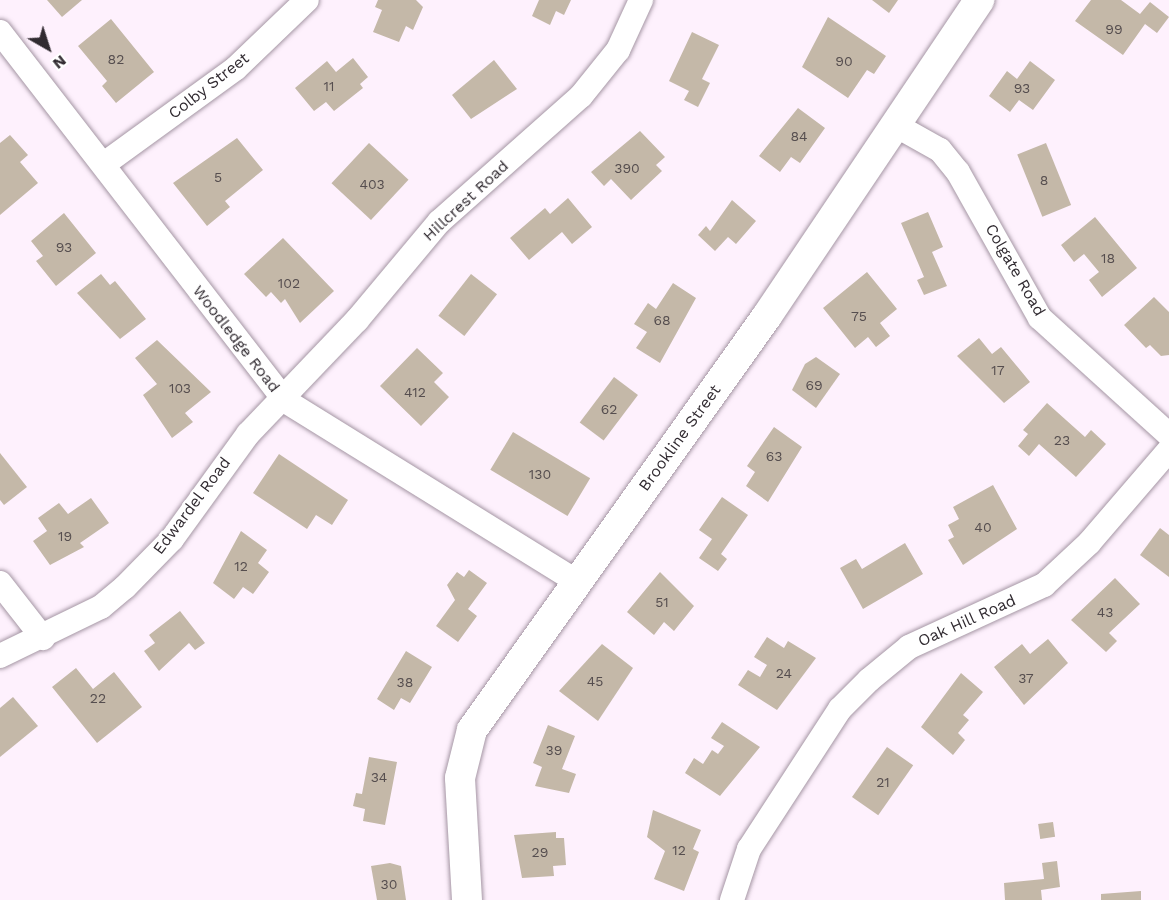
<!DOCTYPE html>
<html>
<head>
<meta charset="utf-8">
<style>
  body { margin:0 }
  #map { position:relative; width:1169px; height:900px; overflow:hidden; background:#fef1fd; font-family:"Work Sans",sans-serif }
  div>[style] { position:absolute }
  .building>* { inset:0; background:#c4b8a8; transform-origin:0 0 }
  .roads { filter:drop-shadow(0 0 2px #a596a4) drop-shadow(0 0 2px #a596a4) }
  .minor>* { height:24px; margin:-12px; padding:0 12px; transform-origin:12px; border-radius:12px; background:#fff }
  .tertiary>* { height:30px; margin:-15px; padding:0 15px; transform-origin:15px; border-radius:15px; background:#fff }
  span { translate:-50% -50%; white-space:nowrap; text-align:center; line-height:1.15; -webkit-text-stroke:4.5px #fff; paint-order:stroke }
  .number-label { font-size:14px; color:#564e4f }
  .number-label span { -webkit-text-stroke-width:0 }
  .street-label { font-size:16px; color:#312b31 }
  .north { position:absolute; left:18px; top:18px; width:60px; height:60px; -webkit-text-stroke:4px #fff; paint-order:stroke; rotate:141deg; font-size:16px; font-weight:700; line-height:24px; text-align:center; color:#312b31 }
  .north::after { content:''; display:block; margin:auto; width:21px; height:27px; background:#312b31; clip-path:polygon(50% 0,100% 100%,50% 72%,0 100%) }
</style>
</head>
<body>
<div id="map">
  <div class="building">
    <div style="clip-path:polygon(47px 0,82px 0,62px 17px)"></div>
    <div style="clip-path:polygon(378px 0,416px 0,423px 7px,413px 30px,406px 26px,399px 42px,373px 32px,382px 10px,375px 7px)"></div>
    <div style="clip-path:polygon(539px 0,571px 0,564px 15px,556px 11px,550px 25px,532px 16px)"></div>
    <div style="clip-path:polygon(872px 0,898px 0,889px 13px)"></div>
    <div style="clip-path:polygon(1091px 0,1121px 0,1140px 14px,1150px 2px,1169px 17px,1157px 33px,1145px 24px,1123px 55px,1075px 21px)"></div>
    <div style="clip-path:polygon(828px 17px,886px 56px,874px 74px,867px 70px,848px 98px,802px 67px)"></div>
    <div style="clip-path:polygon(111px 19px,154px 72px,116px 103px,102px 86px,107px 81px,78px 46px)"></div>
    <div style="clip-path:polygon(692px 32px,719px 45px,702px 79px,710px 83px,698px 107px,684px 100px,689px 91px,669px 81px)"></div>
    <div style="clip-path:polygon(353px 58px,368px 77px,360px 84px,363px 88px,334px 111px,326px 102px,314px 111px,295px 88px,327px 61px,336px 72px)"></div>
    <div style="clip-path:polygon(494px 60px,517px 89px,471px 119px,452px 95px)"></div>
    <div style="clip-path:polygon(1030px 61px,1055px 80px,1033px 110px,1019px 100px,1010px 112px,989px 96px,1007px 71px,1017px 79px)"></div>
    <div style="clip-path:polygon(798px 108px,825px 128px,800px 163px,791px 157px,780px 172px,759px 156px)"></div>
    <div style="clip-path:polygon(640px 131px,665px 157px,656px 165px,662px 171px,631px 200px,611px 179px,604px 186px,591px 172px)"></div>
    <div style="clip-path:polygon(10px 135px,28px 155px,20px 162px,38px 183px,0 215px,0 143px)"></div>
    <div style="clip-path:polygon(237px 138px,263px 170px,225px 201px,230px 207px,207px 226px,173px 183px)"></div>
    <div style="left:369px;top:143px;width:54px;height:55px;rotate:43deg"></div>
    <div style="left:1046px;top:143px;width:67px;height:31px;rotate:68deg"></div>
    <div style="clip-path:polygon(568px 198px,592px 227px,572px 244px,562px 232px,529px 260px,510px 238px,545px 208px,550px 214px)"></div>
    <div style="clip-path:polygon(732px 200px,756px 221px,736px 244px,728px 237px,715px 251px,698px 235px,706px 226px,710px 231px)"></div>
    <div style="clip-path:polygon(928px 212px,943px 247px,932px 252px,947px 286px,924px 295px,917px 280px,924px 277px,901px 223px)"></div>
    <div style="clip-path:polygon(64px 213px,96px 253px,56px 286px,36px 261px,43px 256px,31px 241px)"></div>
    <div style="clip-path:polygon(1095px 217px,1137px 268px,1102px 297px,1089px 280px,1099px 272px,1084px 254px,1074px 262px,1061px 245px)"></div>
    <div style="clip-path:polygon(283px 238px,334px 291px,300px 323px,285px 299px,281px 303px,271px 292px,266px 297px,244px 274px)"></div>
    <div style="clip-path:polygon(867px 272px,897px 309px,880px 323px,890px 336px,876px 347px,868px 337px,855px 348px,823px 308px)"></div>
    <div style="clip-path:polygon(101px 274px,110px 285px,115px 281px,146px 319px,120px 339px,77px 293px)"></div>
    <div style="left:471px;top:274px;width:33px;height:53px;rotate:38deg"></div>
    <div style="clip-path:polygon(673px 283px,696px 298px,660px 363px,636px 348px,647px 332px,634px 324px,648px 303px,656px 309px)"></div>
    <div style="clip-path:polygon(1154px 297px,1169px 312px,1169px 355px,1161px 356px,1150px 345px,1146px 348px,1124px 325px)"></div>
    <div style="clip-path:polygon(979px 338px,992px 354px,1001px 347px,1030px 382px,1004px 403px,957px 356px)"></div>
    <div style="clip-path:polygon(157px 340px,211px 392px,185px 413px,193px 422px,172px 438px,143px 395px,157px 384px,135px 358px)"></div>
    <div style="clip-path:polygon(417px 348px,443px 373px,434px 382px,449px 397px,421px 426px,380px 386px)"></div>
    <div style="clip-path:polygon(816px 357px,840px 374px,816px 408px,792px 390px,805px 364px)"></div>
    <div style="left:614px;top:377px;width:30px;height:57px;rotate:37deg"></div>
    <div style="clip-path:polygon(1047px 403px,1085px 437px,1091px 430px,1106px 444px,1076px 477px,1039px 444px,1029px 456px,1018px 446px,1028px 434px,1023px 430px)"></div>
    <div style="clip-path:polygon(774px 427px,802px 447px,768px 502px,746px 486px,755px 472px,747px 466px)"></div>
    <div style="left:513px;top:432px;width:90px;height:44px;rotate:31deg"></div>
    <div style="clip-path:polygon(0 453px,27px 487px,4px 505px,0 500px)"></div>
    <div style="clip-path:polygon(279px 454px,348px 500px,332px 525px,316px 515px,307px 529px,253px 493px)"></div>
    <div style="clip-path:polygon(993px 485px,1017px 529px,963px 565px,948px 540px,954px 537px,948px 525px,959px 519px,953px 507px)"></div>
    <div style="clip-path:polygon(722px 497px,748px 515px,721px 554px,727px 559px,718px 571px,699px 558px,712px 539px,699px 530px)"></div>
    <div style="clip-path:polygon(91px 498px,109px 523px,80px 543px,84px 547px,50px 565px,33px 541px,47px 531px,38px 518px,59px 503px,68px 514px)"></div>
    <div style="clip-path:polygon(1160px 528px,1169px 535px,1169px 577px,1140px 555px)"></div>
    <div style="clip-path:polygon(241px 531px,267px 550px,258px 563px,269px 572px,253px 594px,243px 587px,234px 599px,213px 583px)"></div>
    <div style="clip-path:polygon(905px 543px,923px 574px,863px 609px,840px 568px,856px 559px,862px 569px)"></div>
    <div style="clip-path:polygon(469px 570px,487px 583px,468px 609px,477px 616px,458px 642px,436px 626px,455px 600px,447px 585px,457px 572px,464px 577px)"></div>
    <div style="clip-path:polygon(660px 572px,694px 606px,674px 631px,664px 622px,654px 635px,627px 612px)"></div>
    <div style="clip-path:polygon(1115px 578px,1140px 604px,1109px 633px,1117px 641px,1106px 652px,1071px 620px)"></div>
    <div style="clip-path:polygon(180px 611px,205px 643px,195px 650px,189px 643px,159px 671px,144px 651px,155px 643px,149px 635px)"></div>
    <div style="clip-path:polygon(767px 637px,784px 648px,788px 641px,816px 658px,777px 710px,738px 685px,748px 670px,760px 677px,767px 665px,754px 657px)"></div>
    <div style="clip-path:polygon(1048px 639px,1068px 663px,1024px 705px,994px 667px,1022px 644px,1030px 654px)"></div>
    <div style="clip-path:polygon(602px 644px,633px 668px,598px 721px,559px 691px)"></div>
    <div style="clip-path:polygon(406px 651px,432px 667px,410px 703px,401px 698px,394px 710px,377px 699px)"></div>
    <div style="clip-path:polygon(76px 668px,93px 689px,114px 672px,142px 707px,97px 743px,52px 687px)"></div>
    <div style="clip-path:polygon(961px 673px,983px 692px,963px 715px,969px 720px,958px 733px,965px 740px,953px 755px,921px 727px)"></div>
    <div style="clip-path:polygon(13px 697px,38px 726px,0 757px,0 708px)"></div>
    <div style="clip-path:polygon(722px 722px,760px 747px,720px 796px,685px 773px,694px 758px,703px 764px,712px 750px,718px 754px,724px 746px,711px 738px)"></div>
    <div style="clip-path:polygon(548px 725px,575px 736px,562px 769px,576px 774px,569px 793px,535px 786px,542px 767px,533px 763px)"></div>
    <div style="left:887px;top:747px;width:32px;height:61px;rotate:35deg"></div>
    <div style="clip-path:polygon(369px 757px,397px 762px,385px 825px,363px 821px,365px 809px,353px 806px,356px 793px,362px 794px)"></div>
    <div style="clip-path:polygon(653px 810px,701px 830px,693px 849px,699px 852px,684px 891px,654px 879px,665px 851px,647px 837px)"></div>
    <div style="left:1053px;top:822px;width:15px;height:15px;rotate:82deg"></div>
    <div style="clip-path:polygon(556px 832px,556px 838px,564px 838px,566px 865px,553px 866px,554px 876px,522px 878px,514px 835px)"></div>
    <div style="clip-path:polygon(1057px 861px,1060px 887px,1041px 890px,1042px 900px,1005px 900px,1004px 883px,1044px 879px,1042px 863px)"></div>
    <div style="clip-path:polygon(390px 863px,401px 866px,406px 900px,377px 900px,371px 866px)"></div>
    <div style="clip-path:polygon(1141px 891px,1141px 900px,1101px 900px,1101px 894px)"></div>
  </div>
  <div class="roads">
    <div class="minor">
      <div style="left:0;top:32px;width:465px;rotate:52.3deg"></div>
      <div style="left:284px;top:400px;width:346px;rotate:31.8deg"></div>
      <div style="left:897px;top:126px;width:49px;rotate:29.2deg"></div>
      <div style="left:940px;top:150px;width:28px;rotate:51deg"></div>
      <div style="left:958px;top:172px;width:167px;rotate:60.7deg"></div>
      <div style="left:1040px;top:318px;width:174px;rotate:42.2deg"></div>
      <div style="left:104px;top:164px;width:163px;rotate:-36deg"></div>
      <div style="left:236px;top:68px;width:98px;rotate:-43.8deg"></div>
      <div style="left:0;top:583px;width:70px;rotate:52deg"></div>
      <div style="left:0;top:656px;width:112px;rotate:-25.9deg"></div>
      <div style="left:101px;top:607px;width:31px;rotate:-40deg"></div>
      <div style="left:125px;top:587px;width:67px;rotate:-45.6deg"></div>
      <div style="left:172px;top:539px;width:130px;rotate:-54.1deg"></div>
      <div style="left:248px;top:434px;width:158px;rotate:-46.3deg"></div>
      <div style="left:357px;top:320px;width:128px;rotate:-50.1deg"></div>
      <div style="left:439px;top:222px;width:190px;rotate:-41.6deg"></div>
      <div style="left:581px;top:96px;width:59px;rotate:-51.2deg"></div>
      <div style="left:618px;top:50px;width:55px;rotate:-65.3deg"></div>
      <div style="left:732px;top:900px;width:54px;rotate:-71.6deg"></div>
      <div style="left:749px;top:849px;width:167px;rotate:-57deg"></div>
      <div style="left:840px;top:709px;width:41px;rotate:-45deg"></div>
      <div style="left:869px;top:680px;width:52px;rotate:-39.5deg"></div>
      <div style="left:909px;top:647px;width:149px;rotate:-24.7deg"></div>
      <div style="left:1044px;top:585px;width:62px;rotate:-43deg"></div>
      <div style="left:1089px;top:543px;width:123px;rotate:-49.3deg"></div>
    </div>
    <div class="tertiary">
      <div style="left:467px;top:900px;width:122px;rotate:-93.3deg"></div>
      <div style="left:460px;top:778px;width:49px;rotate:-76deg"></div>
      <div style="left:472px;top:730px;width:508px;rotate:-54.53deg"></div>
      <div style="left:767px;top:316px;width:381px;rotate:-56.1deg"></div>
    </div>
  </div>
  <div class="number-label">
    <span style="left:1114px;top:29px">99</span>
    <span style="left:116px;top:59px">82</span>
    <span style="left:844px;top:61px">90</span>
    <span style="left:329px;top:86px">11</span>
    <span style="left:1022px;top:88px">93</span>
    <span style="left:799px;top:136px">84</span>
    <span style="left:627px;top:168px">390</span>
    <span style="left:218px;top:177px">5</span>
    <span style="left:1044px;top:180px">8</span>
    <span style="left:372px;top:184px">403</span>
    <span style="left:64px;top:247px">93</span>
    <span style="left:1108px;top:258px">18</span>
    <span style="left:289px;top:283px">102</span>
    <span style="left:859px;top:316px">75</span>
    <span style="left:662px;top:320px">68</span>
    <span style="left:998px;top:370px">17</span>
    <span style="left:814px;top:385px">69</span>
    <span style="left:180px;top:388px">103</span>
    <span style="left:415px;top:392px">412</span>
    <span style="left:609px;top:409px">62</span>
    <span style="left:1062px;top:440px">23</span>
    <span style="left:774px;top:456px">63</span>
    <span style="left:540px;top:474px">130</span>
    <span style="left:983px;top:527px">40</span>
    <span style="left:65px;top:536px">19</span>
    <span style="left:241px;top:566px">12</span>
    <span style="left:662px;top:602px">51</span>
    <span style="left:1105px;top:612px">43</span>
    <span style="left:784px;top:673px">24</span>
    <span style="left:1026px;top:678px">37</span>
    <span style="left:595px;top:681px">45</span>
    <span style="left:405px;top:682px">38</span>
    <span style="left:98px;top:698px">22</span>
    <span style="left:554px;top:750px">39</span>
    <span style="left:379px;top:777px">34</span>
    <span style="left:883px;top:782px">21</span>
    <span style="left:679px;top:850px">12</span>
    <span style="left:540px;top:852px">29</span>
    <span style="left:389px;top:884px">30</span>
  </div>
  <div class="street-label">
    <span style="left:209px;top:86px;rotate:-38deg">Colby Street</span>
    <span style="left:466px;top:201px;rotate:-43deg">Hillcrest Road</span>
    <span style="left:1015px;top:270px;rotate:60deg">Colgate Road</span>
    <span style="left:236px;top:339px;rotate:52deg">Woodledge Road</span>
    <span style="left:680px;top:438px;rotate:-54deg">Brookline Street</span>
    <span style="left:192px;top:506px;rotate:-53deg">Edwardel Road</span>
    <span style="left:967px;top:621px;rotate:-24deg">Oak Hill Road</span>
  </div>
  <div class="north">N</div>
</div>
</body>
</html>
